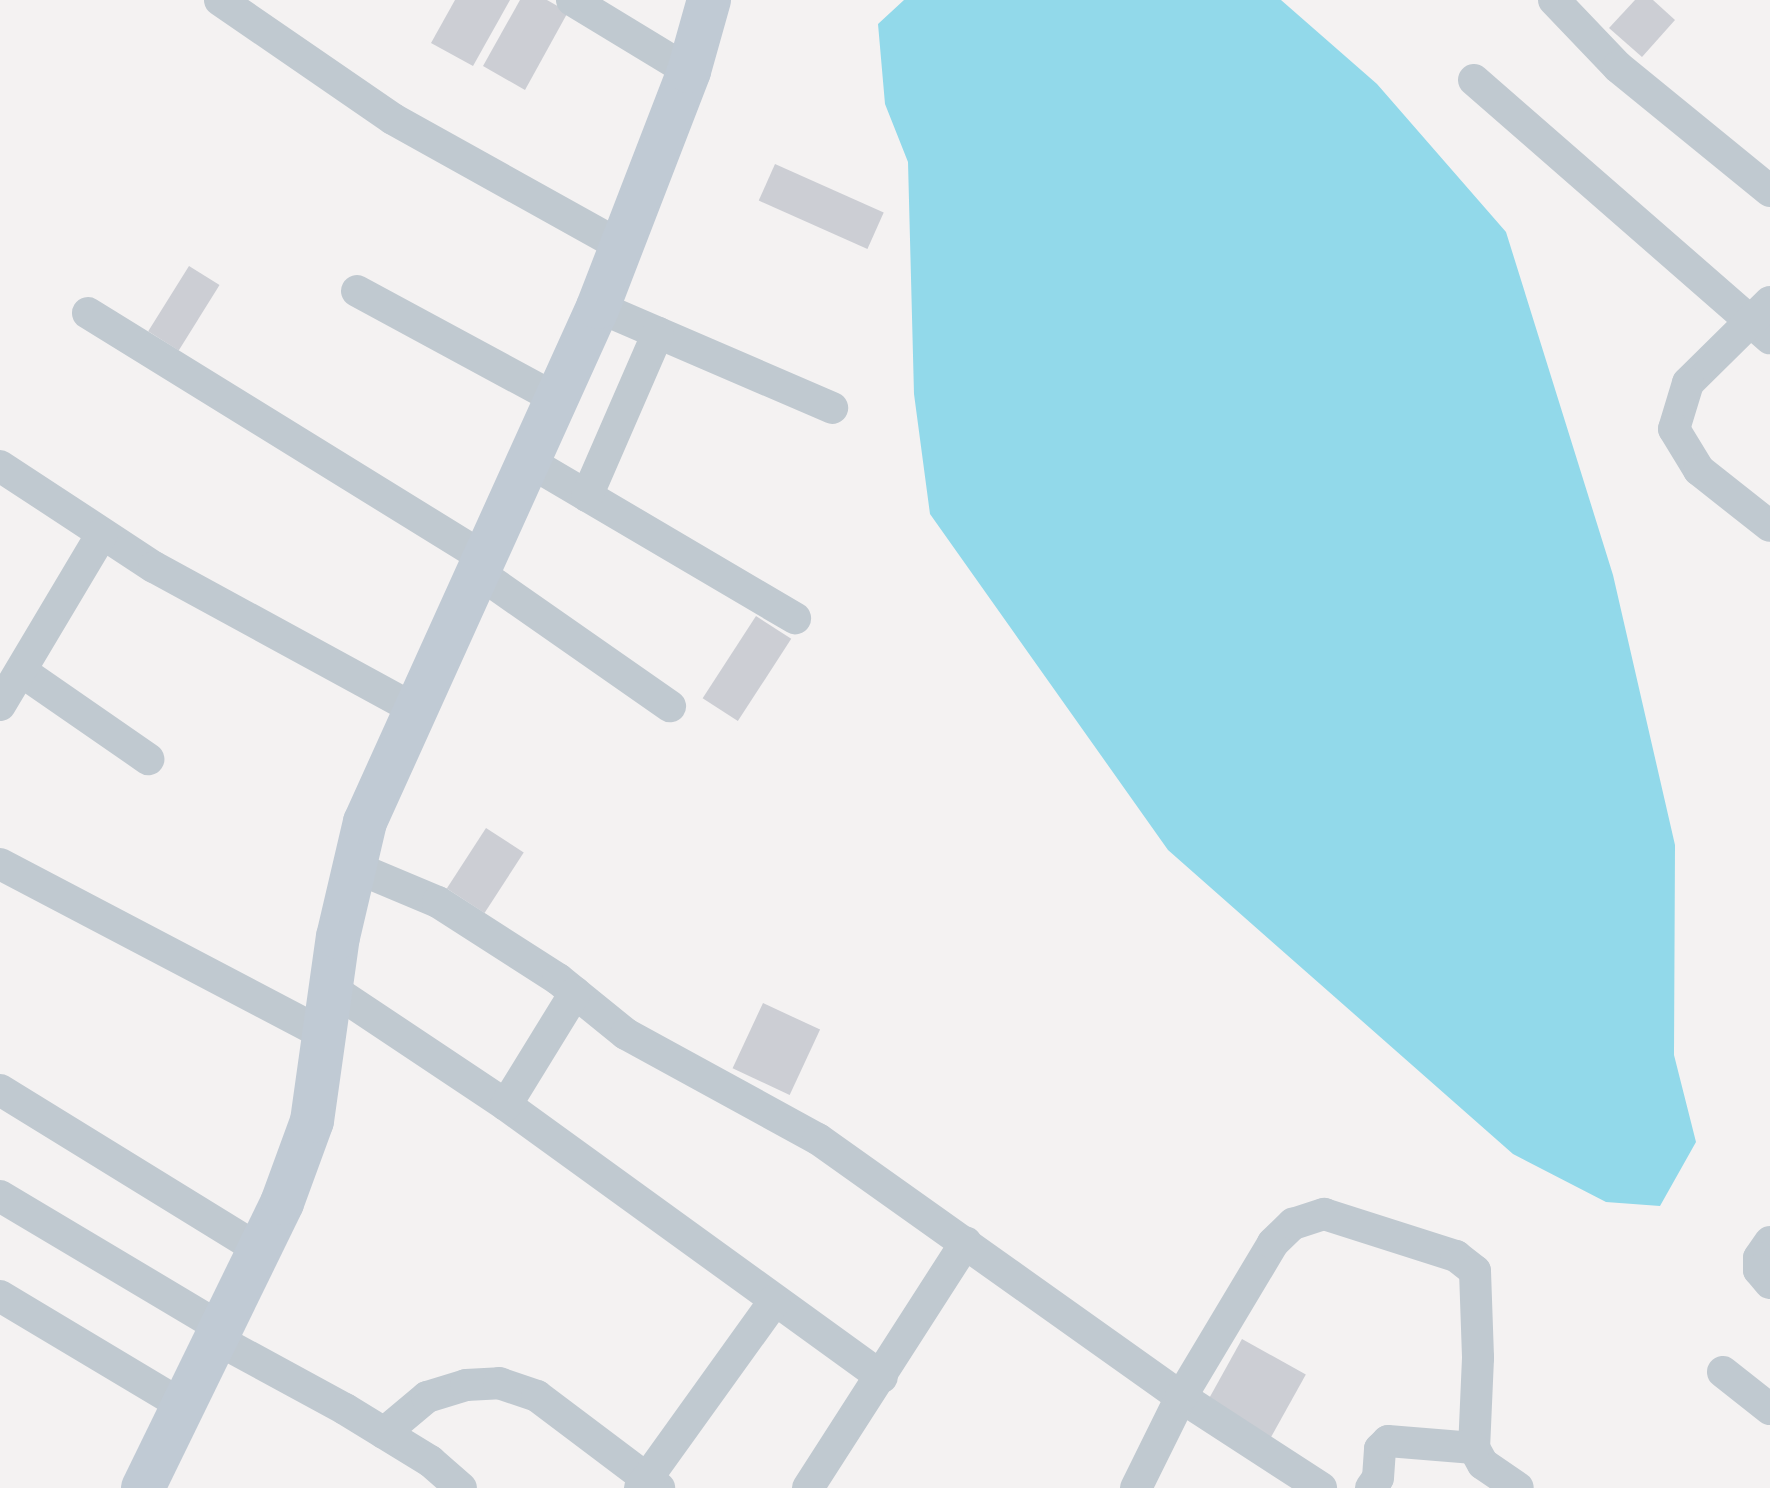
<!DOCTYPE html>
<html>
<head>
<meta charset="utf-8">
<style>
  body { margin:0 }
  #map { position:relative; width:1770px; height:1488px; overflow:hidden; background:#f4f2f2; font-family:"DM Sans",sans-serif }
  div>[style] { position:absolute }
  .water>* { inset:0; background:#92d9ea }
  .building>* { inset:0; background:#ccced4; transform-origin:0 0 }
  .minor>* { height:32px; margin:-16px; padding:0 16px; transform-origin:16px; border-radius:16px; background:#c0c9d0 }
  .secondary>* { height:44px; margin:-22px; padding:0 22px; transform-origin:22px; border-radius:22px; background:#c0cad4 }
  span { translate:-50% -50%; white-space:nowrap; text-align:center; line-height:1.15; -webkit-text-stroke:7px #fff; paint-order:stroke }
</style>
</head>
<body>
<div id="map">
  <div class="water">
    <div style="clip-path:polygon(904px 0,1281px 0,1377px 84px,1506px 232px,1613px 575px,1675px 845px,1674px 1055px,1696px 1142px,1660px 1206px,1606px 1202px,1513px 1154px,1168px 850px,930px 514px,914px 394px,908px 162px,885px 104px,878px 24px)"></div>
  </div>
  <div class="building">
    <div style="clip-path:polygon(455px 0,510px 0,473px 66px,431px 43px)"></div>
    <div style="clip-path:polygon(520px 0,547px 0,568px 12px,525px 90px,483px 66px)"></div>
    <div style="clip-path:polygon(1635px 0,1653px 0,1675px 20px,1642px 57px,1609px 28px)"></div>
    <div style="left:775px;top:164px;width:119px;height:40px;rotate:24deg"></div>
    <div style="left:189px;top:266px;width:36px;height:77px;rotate:32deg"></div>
    <div style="left:756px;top:616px;width:42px;height:98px;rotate:33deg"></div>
    <div style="left:486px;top:828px;width:45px;height:72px;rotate:33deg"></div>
    <div style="left:763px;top:1003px;width:63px;height:72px;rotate:25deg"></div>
    <div style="left:1242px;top:1339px;width:73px;height:72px;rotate:29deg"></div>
  </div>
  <div class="minor">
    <div style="left:220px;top:0;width:210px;rotate:34.5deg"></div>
    <div style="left:393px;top:119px;width:261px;rotate:29.1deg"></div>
    <div style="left:572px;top:0;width:137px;rotate:31.3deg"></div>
    <div style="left:1554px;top:0;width:93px;rotate:46.3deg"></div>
    <div style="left:1618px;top:67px;width:196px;rotate:39.2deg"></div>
    <div style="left:1474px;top:80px;width:393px;rotate:41.1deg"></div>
    <div style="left:357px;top:291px;width:225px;rotate:28.4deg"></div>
    <div style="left:1770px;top:302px;width:115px;rotate:135.4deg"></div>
    <div style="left:1688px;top:383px;width:48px;rotate:106.9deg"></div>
    <div style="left:1674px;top:429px;width:48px;rotate:58.6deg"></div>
    <div style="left:1699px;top:470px;width:90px;rotate:38.3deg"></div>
    <div style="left:598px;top:307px;width:255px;rotate:23.3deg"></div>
    <div style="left:88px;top:313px;width:467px;rotate:31.7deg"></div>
    <div style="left:528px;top:461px;width:310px;rotate:30.5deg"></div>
    <div style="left:0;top:466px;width:184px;rotate:33.3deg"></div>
    <div style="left:154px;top:567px;width:296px;rotate:28.6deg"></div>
    <div style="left:587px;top:496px;width:178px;rotate:-66.5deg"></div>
    <div style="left:479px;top:573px;width:233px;rotate:34.9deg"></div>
    <div style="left:21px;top:671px;width:155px;rotate:34.7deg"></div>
    <div style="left:0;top:705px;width:199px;rotate:-59.2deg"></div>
    <div style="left:0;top:864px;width:369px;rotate:27.7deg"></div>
    <div style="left:352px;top:866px;width:93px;rotate:22.7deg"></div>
    <div style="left:438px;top:902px;width:143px;rotate:32.7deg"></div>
    <div style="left:558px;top:979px;width:87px;rotate:39deg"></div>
    <div style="left:626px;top:1034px;width:219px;rotate:28.7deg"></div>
    <div style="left:818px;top:1139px;width:445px;rotate:35.4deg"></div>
    <div style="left:1181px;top:1397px;width:167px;rotate:33deg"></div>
    <div style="left:332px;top:989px;width:209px;rotate:33.7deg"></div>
    <div style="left:506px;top:1105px;width:464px;rotate:35.9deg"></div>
    <div style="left:0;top:1090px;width:305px;rotate:31.6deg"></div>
    <div style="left:506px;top:1105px;width:132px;rotate:-58.4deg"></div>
    <div style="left:0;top:1196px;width:260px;rotate:30.8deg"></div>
    <div style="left:1770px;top:1242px;width:19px;rotate:125deg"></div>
    <div style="left:1759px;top:1258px;width:12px;rotate:90deg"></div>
    <div style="left:1759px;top:1270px;width:17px;rotate:50deg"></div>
    <div style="left:0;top:1296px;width:212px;rotate:30.9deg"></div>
    <div style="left:218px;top:1340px;width:145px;rotate:28.5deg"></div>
    <div style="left:345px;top:1409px;width:100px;rotate:31.5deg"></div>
    <div style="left:430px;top:1461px;width:41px;rotate:41.1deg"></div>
    <div style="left:1723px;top:1372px;width:60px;rotate:38.2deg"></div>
    <div style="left:384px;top:1433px;width:56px;rotate:-39.9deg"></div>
    <div style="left:427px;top:1397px;width:41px;rotate:-17.1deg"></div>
    <div style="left:466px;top:1385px;width:33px;rotate:-3deg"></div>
    <div style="left:499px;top:1383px;width:40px;rotate:18.9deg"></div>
    <div style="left:537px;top:1396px;width:153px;rotate:37deg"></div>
    <div style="left:640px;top:1488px;width:231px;rotate:-54.3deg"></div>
    <div style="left:808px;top:1488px;width:292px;rotate:-57.3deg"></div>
    <div style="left:1136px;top:1488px;width:102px;rotate:-63.7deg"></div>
    <div style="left:1181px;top:1397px;width:179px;rotate:-59.1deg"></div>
    <div style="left:1273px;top:1243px;width:28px;rotate:-44deg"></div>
    <div style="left:1293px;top:1224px;width:33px;rotate:-18deg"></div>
    <div style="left:1324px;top:1214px;width:139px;rotate:17.7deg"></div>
    <div style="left:1456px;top:1256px;width:24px;rotate:38deg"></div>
    <div style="left:1475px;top:1271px;width:87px;rotate:88deg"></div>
    <div style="left:1478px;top:1358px;width:90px;rotate:92.5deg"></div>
    <div style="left:1474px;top:1448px;width:18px;rotate:61deg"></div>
    <div style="left:1483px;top:1464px;width:42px;rotate:34.4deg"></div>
    <div style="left:1371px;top:1488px;width:12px;rotate:-55deg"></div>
    <div style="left:1378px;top:1478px;width:29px;rotate:-86deg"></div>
    <div style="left:1380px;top:1449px;width:11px;rotate:-45deg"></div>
    <div style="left:1388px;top:1441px;width:86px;rotate:4.7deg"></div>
  </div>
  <div class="secondary">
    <div style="left:143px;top:1488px;width:317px;rotate:-64deg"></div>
    <div style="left:282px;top:1203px;width:87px;rotate:-69.9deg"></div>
    <div style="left:312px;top:1121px;width:186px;rotate:-82deg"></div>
    <div style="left:338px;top:937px;width:118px;rotate:-76.8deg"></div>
    <div style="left:365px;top:822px;width:565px;rotate:-65.66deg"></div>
    <div style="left:598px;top:307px;width:253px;rotate:-68.9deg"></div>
    <div style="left:689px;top:71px;width:74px;rotate:-74.3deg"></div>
  </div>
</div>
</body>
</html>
